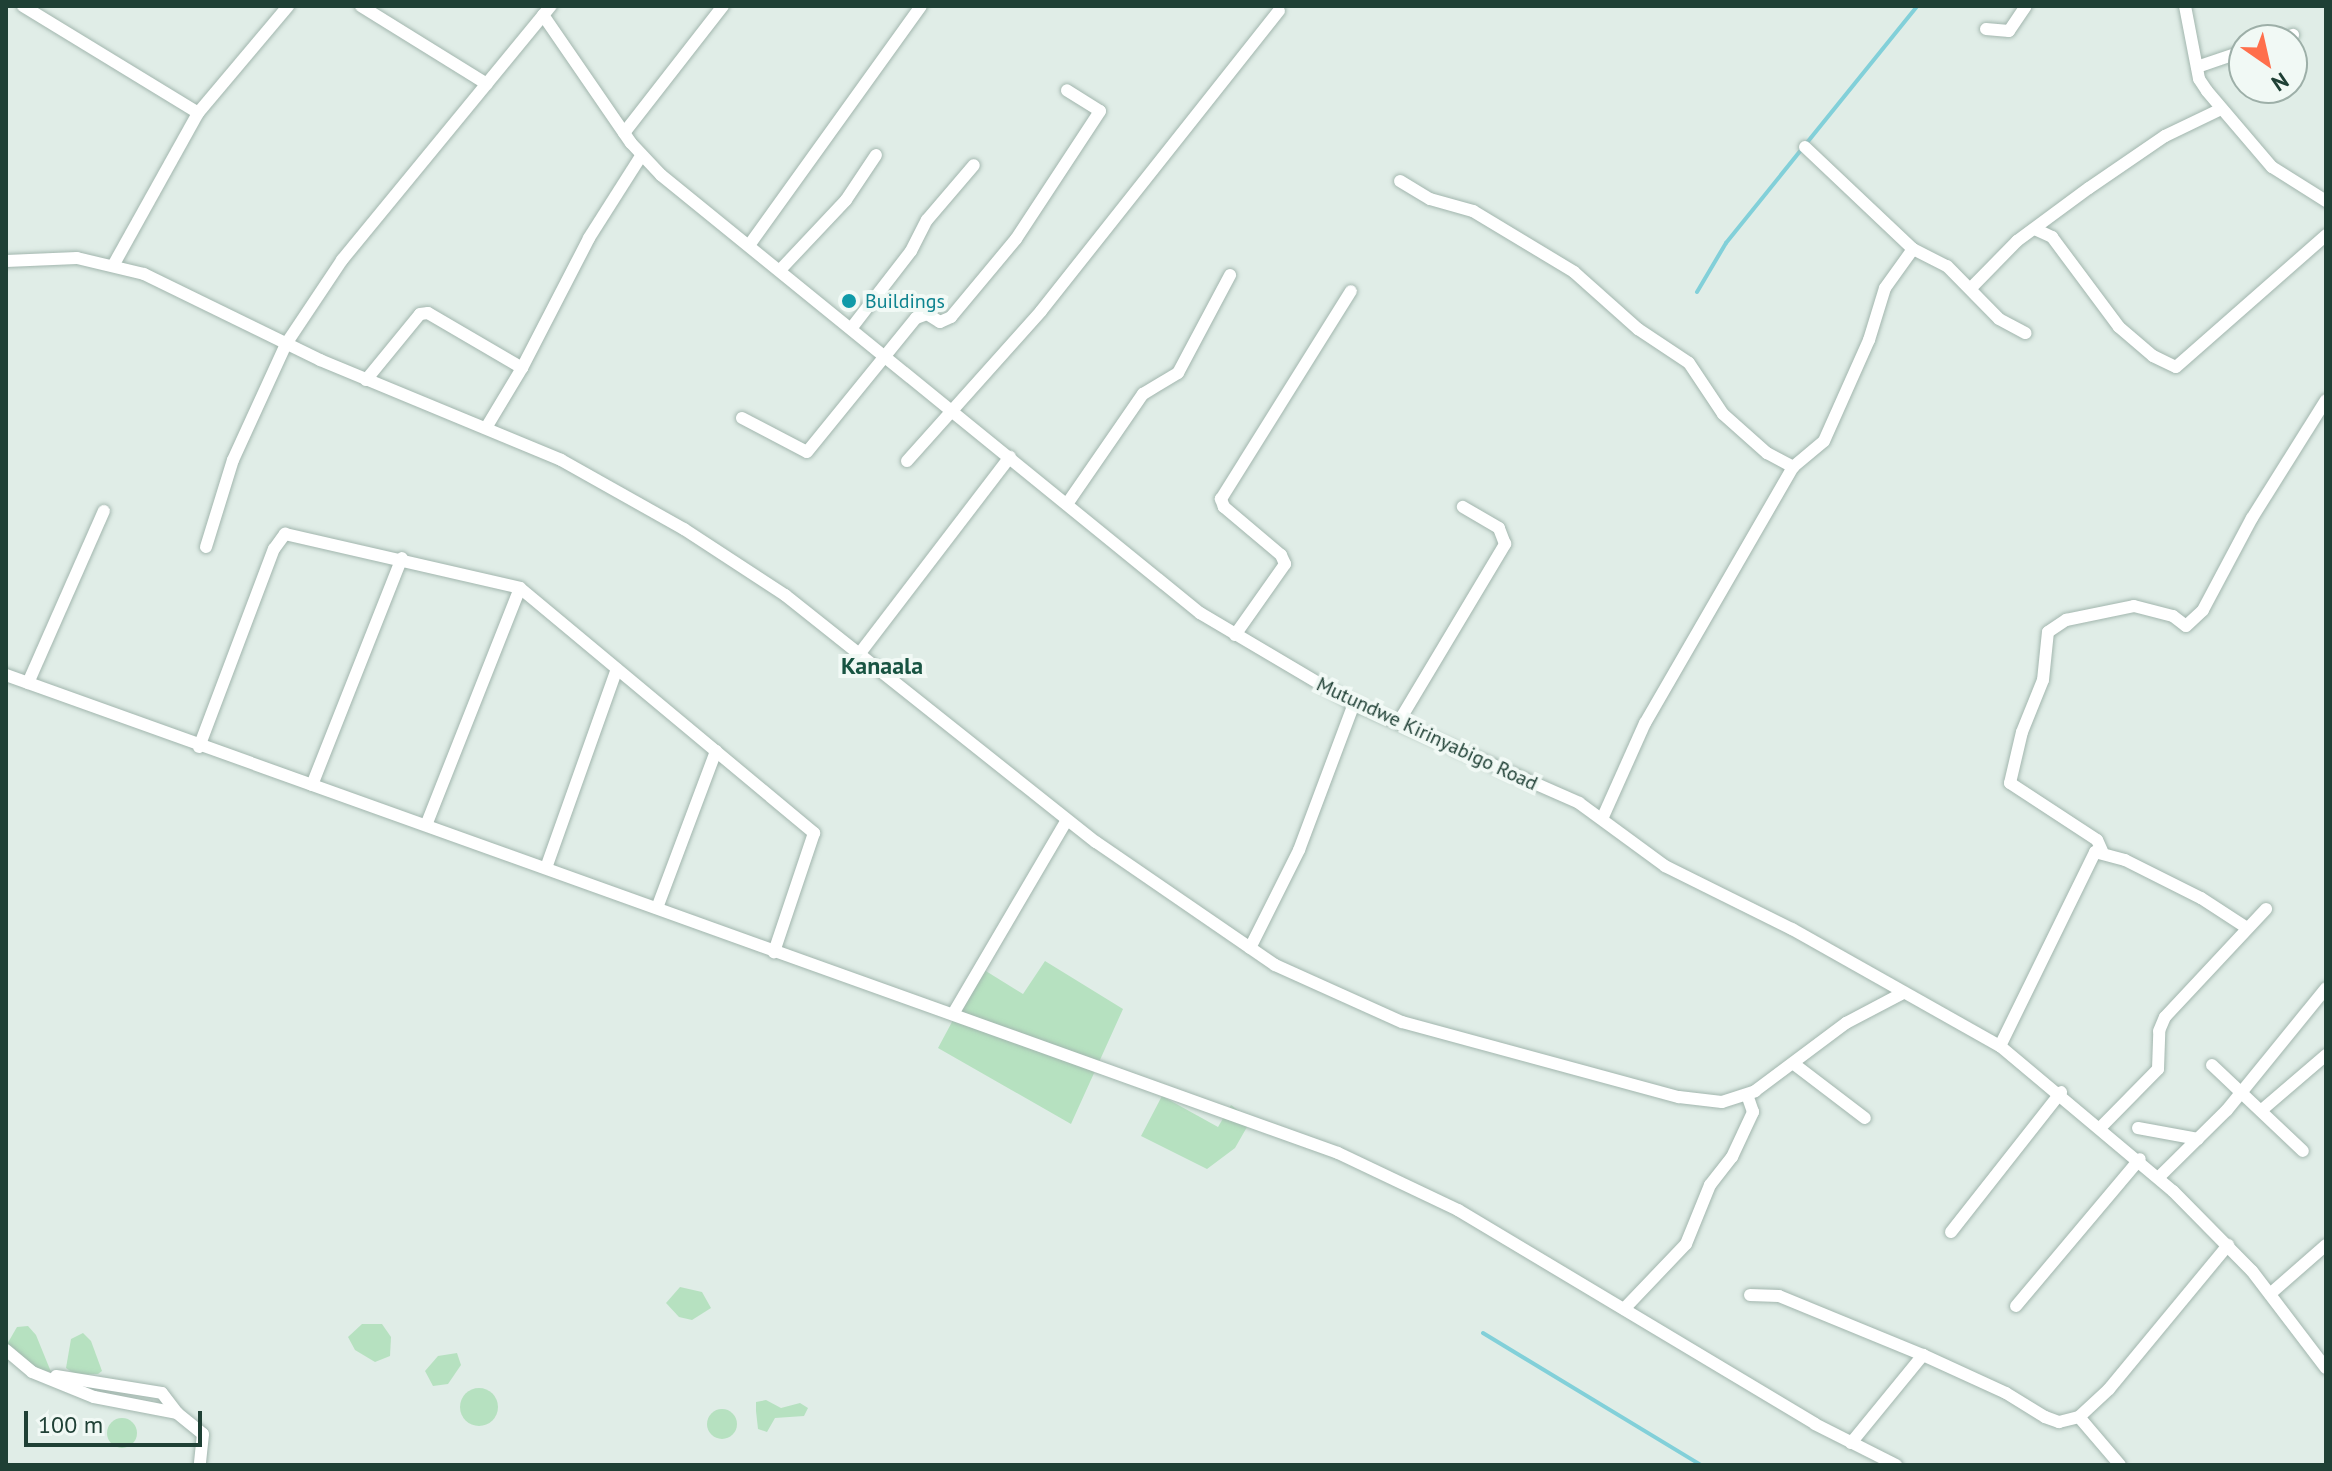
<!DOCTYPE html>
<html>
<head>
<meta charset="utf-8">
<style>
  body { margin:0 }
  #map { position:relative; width:2332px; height:1471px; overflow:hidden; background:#e0ede7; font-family:"PT Sans",sans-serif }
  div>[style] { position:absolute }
  .green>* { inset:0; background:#b6e1c0 }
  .round { border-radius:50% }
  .stream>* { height:4px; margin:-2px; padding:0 2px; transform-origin:2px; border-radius:2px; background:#82d0d9 }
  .roads { filter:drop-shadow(0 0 2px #a2b6ae) drop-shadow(0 0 2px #a2b6ae) }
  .minor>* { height:12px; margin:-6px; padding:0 6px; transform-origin:6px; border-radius:6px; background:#fff }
  .dots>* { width:22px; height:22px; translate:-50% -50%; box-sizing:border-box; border:4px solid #f1f9f5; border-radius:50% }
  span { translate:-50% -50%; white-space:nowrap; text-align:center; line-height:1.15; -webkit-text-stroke:8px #f1f9f5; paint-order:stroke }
  .culture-label { font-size:20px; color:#0d838f }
  .left { translate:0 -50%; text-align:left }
  .street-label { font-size:20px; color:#1f4035 }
  .quarter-label { font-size:24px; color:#185442; font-weight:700 }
  .frame { position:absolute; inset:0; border:8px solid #1f4035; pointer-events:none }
  .north { position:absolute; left:2228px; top:24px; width:80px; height:80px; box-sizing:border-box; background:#f1f9f5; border:2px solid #9dafa8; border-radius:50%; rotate:146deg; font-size:22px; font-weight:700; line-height:32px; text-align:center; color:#1f4035 }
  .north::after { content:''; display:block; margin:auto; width:28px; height:36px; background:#ff6f4c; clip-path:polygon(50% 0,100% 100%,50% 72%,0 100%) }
  .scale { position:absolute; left:24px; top:1411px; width:178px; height:36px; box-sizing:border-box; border:4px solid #1f4035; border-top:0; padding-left:10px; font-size:24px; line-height:28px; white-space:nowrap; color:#1f4035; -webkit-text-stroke:6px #f1f9f5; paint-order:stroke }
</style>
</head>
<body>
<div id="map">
  <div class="green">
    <div style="clip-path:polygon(1045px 961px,1123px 1009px,1071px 1124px,938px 1048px,981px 968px,1023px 994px)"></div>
    <div style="clip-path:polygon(1162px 1096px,1218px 1127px,1231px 1105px,1251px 1120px,1235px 1148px,1207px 1169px,1141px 1136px)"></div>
    <div style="clip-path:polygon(680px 1287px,702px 1292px,711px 1308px,692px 1320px,679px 1317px,666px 1303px)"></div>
    <div style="clip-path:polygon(362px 1324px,382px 1324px,391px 1337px,390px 1356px,375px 1362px,355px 1350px,348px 1337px)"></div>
    <div style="clip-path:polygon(28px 1326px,36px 1335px,51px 1372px,32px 1368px,6px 1346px,17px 1327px)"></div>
    <div style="clip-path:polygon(83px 1333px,91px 1341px,102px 1371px,98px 1374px,76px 1375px,66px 1368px,71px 1339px)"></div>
    <div style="clip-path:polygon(457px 1353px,461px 1365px,448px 1384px,433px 1386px,425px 1371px,438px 1356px)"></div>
    <div class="round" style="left:460px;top:1388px;width:38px;height:38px"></div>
    <div style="clip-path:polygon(766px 1400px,781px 1408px,800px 1403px,808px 1408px,804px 1416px,775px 1418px,767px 1432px,758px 1429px,756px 1411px,756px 1402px)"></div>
    <div class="round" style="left:707px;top:1409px;width:30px;height:30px"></div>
    <div class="round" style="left:107px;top:1418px;width:30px;height:30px"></div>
  </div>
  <div class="stream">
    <div style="left:1697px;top:292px;width:57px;rotate:-59.4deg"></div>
    <div style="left:1726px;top:243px;width:304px;rotate:-51.1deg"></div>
    <div style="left:1483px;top:1333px;width:255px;rotate:31.2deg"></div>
  </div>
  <div class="roads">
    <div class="minor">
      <div style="left:23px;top:6px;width:205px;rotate:31.4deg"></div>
      <div style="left:361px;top:6px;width:148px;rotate:31.8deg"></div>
      <div style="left:2185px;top:6px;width:74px;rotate:79.1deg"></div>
      <div style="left:2199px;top:79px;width:14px;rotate:56deg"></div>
      <div style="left:2207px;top:91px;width:100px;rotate:49.5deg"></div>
      <div style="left:2272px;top:167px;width:64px;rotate:32.2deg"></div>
      <div style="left:543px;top:15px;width:155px;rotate:55.5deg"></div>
      <div style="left:631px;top:143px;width:44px;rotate:46.8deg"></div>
      <div style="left:661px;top:175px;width:695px;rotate:39.1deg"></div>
      <div style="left:1200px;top:613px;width:179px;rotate:30.6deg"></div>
      <div style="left:1354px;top:704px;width:246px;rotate:23.7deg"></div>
      <div style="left:1579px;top:803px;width:107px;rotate:36.2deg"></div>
      <div style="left:1665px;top:866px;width:142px;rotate:26.4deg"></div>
      <div style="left:1792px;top:929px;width:239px;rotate:29.4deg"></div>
      <div style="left:2000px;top:1046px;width:226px;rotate:40deg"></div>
      <div style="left:2173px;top:1191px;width:112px;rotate:45.4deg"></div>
      <div style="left:2252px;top:1271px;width:122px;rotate:52.7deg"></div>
      <div style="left:1986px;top:29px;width:23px;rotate:5deg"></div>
      <div style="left:2009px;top:31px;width:30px;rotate:-56deg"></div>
      <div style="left:2279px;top:40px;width:15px;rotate:-20deg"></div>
      <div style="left:2197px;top:67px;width:50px;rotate:-18.8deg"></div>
      <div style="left:624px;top:133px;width:161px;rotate:-52.1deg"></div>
      <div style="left:1805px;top:147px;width:149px;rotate:43.4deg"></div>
      <div style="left:1913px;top:249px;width:38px;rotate:27deg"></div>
      <div style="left:1947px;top:266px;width:74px;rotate:45.5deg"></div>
      <div style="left:1999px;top:319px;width:30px;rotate:28deg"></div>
      <div style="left:1400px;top:181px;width:35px;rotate:31deg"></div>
      <div style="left:1430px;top:199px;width:45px;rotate:15.6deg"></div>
      <div style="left:1473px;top:211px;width:118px;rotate:31.1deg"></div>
      <div style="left:1574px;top:272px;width:86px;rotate:41.7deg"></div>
      <div style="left:1638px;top:329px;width:61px;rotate:33.7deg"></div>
      <div style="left:1689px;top:363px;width:61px;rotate:56.3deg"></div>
      <div style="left:1723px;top:414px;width:59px;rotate:41.6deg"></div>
      <div style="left:1767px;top:453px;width:30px;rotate:28deg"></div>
      <div style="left:1793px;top:467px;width:296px;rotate:120deg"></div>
      <div style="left:1645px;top:723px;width:105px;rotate:114.1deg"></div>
      <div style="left:2037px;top:230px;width:17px;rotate:25deg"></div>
      <div style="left:2052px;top:237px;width:112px;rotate:53.3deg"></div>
      <div style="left:2119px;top:327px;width:45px;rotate:40.5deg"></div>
      <div style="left:2153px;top:356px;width:25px;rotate:26deg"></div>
      <div style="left:2176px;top:367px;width:200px;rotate:-41.3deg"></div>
      <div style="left:750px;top:244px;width:293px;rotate:-54.3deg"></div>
      <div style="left:6px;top:261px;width:71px;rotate:-2.4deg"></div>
      <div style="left:77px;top:258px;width:69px;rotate:13.4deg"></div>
      <div style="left:144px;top:274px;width:196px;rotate:26deg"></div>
      <div style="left:320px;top:360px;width:261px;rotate:22.5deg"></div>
      <div style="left:561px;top:460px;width:141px;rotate:29.3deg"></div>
      <div style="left:684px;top:529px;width:121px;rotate:33.2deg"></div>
      <div style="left:785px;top:595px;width:397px;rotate:38.5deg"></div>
      <div style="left:1096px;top:842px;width:217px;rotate:34.5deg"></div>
      <div style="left:1275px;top:965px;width:139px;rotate:24.2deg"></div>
      <div style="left:1402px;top:1022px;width:287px;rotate:15.2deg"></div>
      <div style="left:1679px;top:1097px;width:43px;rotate:6.6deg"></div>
      <div style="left:1722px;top:1102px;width:35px;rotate:-18deg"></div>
      <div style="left:1755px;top:1091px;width:114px;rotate:-36.8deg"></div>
      <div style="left:1846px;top:1023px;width:62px;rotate:-27.8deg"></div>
      <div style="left:114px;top:264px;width:173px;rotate:-60.9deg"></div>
      <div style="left:198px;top:113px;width:140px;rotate:-49.9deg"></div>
      <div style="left:781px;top:269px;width:95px;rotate:-46.7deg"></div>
      <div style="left:846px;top:200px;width:54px;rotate:-56.3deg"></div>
      <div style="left:1971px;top:288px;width:66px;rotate:-45.6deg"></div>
      <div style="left:2017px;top:241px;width:89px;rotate:-36.4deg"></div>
      <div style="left:2089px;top:188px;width:92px;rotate:-34.4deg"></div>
      <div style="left:2165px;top:136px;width:62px;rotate:-25.7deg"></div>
      <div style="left:853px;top:326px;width:95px;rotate:-52.3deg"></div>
      <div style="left:911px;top:251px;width:35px;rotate:-63deg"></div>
      <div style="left:927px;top:220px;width:72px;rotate:-49.5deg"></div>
      <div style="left:522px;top:368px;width:146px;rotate:-62.7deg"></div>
      <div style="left:589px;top:238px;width:97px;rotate:-57.6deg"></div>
      <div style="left:366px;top:380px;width:85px;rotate:-50.7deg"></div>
      <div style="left:420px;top:314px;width:8px;rotate:-7deg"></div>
      <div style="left:428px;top:313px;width:109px;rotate:30.3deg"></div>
      <div style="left:522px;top:368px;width:70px;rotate:121deg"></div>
      <div style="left:742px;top:418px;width:73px;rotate:27.6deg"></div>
      <div style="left:807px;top:452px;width:173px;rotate:-50.9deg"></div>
      <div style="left:916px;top:318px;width:12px;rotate:-20deg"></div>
      <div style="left:927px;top:314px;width:15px;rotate:32deg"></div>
      <div style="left:940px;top:322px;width:12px;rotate:-24deg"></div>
      <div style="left:951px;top:317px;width:102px;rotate:-50.2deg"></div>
      <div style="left:1016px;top:239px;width:153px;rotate:-56.7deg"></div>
      <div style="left:1100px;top:111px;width:39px;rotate:-148deg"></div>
      <div style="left:907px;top:461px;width:201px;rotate:-48.2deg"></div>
      <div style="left:1041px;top:311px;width:383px;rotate:-51.6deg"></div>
      <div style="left:1793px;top:467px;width:40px;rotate:-40deg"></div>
      <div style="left:1824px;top:441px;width:111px;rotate:-66deg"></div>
      <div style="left:1869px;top:340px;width:54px;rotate:-72.9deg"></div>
      <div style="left:1885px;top:288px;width:48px;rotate:-54.3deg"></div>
      <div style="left:1067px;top:504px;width:134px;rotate:-55.4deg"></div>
      <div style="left:1143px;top:394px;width:41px;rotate:-31deg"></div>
      <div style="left:1178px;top:373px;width:111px;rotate:-62deg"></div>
      <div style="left:206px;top:547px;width:91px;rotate:-72.8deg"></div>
      <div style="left:233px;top:460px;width:128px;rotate:-65.4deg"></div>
      <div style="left:286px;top:344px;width:101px;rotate:-56.3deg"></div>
      <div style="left:342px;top:260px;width:329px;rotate:-50.6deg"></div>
      <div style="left:520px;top:588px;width:383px;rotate:39.8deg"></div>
      <div style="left:814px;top:833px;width:126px;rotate:108.6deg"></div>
      <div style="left:1235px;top:635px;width:87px;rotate:-54.8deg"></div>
      <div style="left:1285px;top:564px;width:10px;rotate:-114deg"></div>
      <div style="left:1281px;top:555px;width:75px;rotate:-139.9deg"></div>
      <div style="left:1224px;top:507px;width:9px;rotate:-111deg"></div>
      <div style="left:1221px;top:499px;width:245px;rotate:-58deg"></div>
      <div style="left:860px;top:653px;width:247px;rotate:-52.6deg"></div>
      <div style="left:6px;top:675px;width:1415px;rotate:19.74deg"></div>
      <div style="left:1338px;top:1153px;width:133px;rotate:25.4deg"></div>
      <div style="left:1458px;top:1210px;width:416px;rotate:30.9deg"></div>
      <div style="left:1815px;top:1424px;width:91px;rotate:26.8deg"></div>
      <div style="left:28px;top:683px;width:188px;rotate:-66.2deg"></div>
      <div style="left:1398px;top:723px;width:209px;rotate:-59.1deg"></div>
      <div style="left:1505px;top:544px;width:17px;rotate:-111deg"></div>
      <div style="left:1499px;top:528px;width:42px;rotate:-149.7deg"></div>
      <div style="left:199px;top:747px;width:212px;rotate:-69.3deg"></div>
      <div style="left:274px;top:549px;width:19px;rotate:-54deg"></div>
      <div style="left:285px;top:534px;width:241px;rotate:12.9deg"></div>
      <div style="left:520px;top:588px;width:255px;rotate:111.6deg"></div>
      <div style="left:312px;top:785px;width:244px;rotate:-68.4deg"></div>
      <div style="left:2102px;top:851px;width:12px;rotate:-114deg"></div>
      <div style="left:2097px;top:840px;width:104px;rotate:-146.8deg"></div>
      <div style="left:2010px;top:783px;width:52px;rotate:-76.8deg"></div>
      <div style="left:2022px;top:732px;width:56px;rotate:-68deg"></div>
      <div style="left:2043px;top:680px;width:48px;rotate:-84.1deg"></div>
      <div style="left:2048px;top:632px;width:22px;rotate:-34deg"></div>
      <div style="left:2066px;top:620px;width:69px;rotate:-11.6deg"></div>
      <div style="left:2134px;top:606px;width:40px;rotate:14.4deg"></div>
      <div style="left:2173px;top:616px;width:16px;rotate:38deg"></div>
      <div style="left:2186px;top:626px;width:23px;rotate:-43deg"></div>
      <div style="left:2203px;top:610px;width:104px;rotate:-62deg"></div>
      <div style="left:2252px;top:518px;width:139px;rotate:-57.9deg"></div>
      <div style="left:546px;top:868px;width:211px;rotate:-70.4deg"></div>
      <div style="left:657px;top:908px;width:168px;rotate:-69.4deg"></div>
      <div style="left:1250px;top:948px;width:110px;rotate:-63.4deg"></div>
      <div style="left:1299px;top:850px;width:156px;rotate:-69.4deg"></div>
      <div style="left:953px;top:1014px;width:225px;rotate:-59.6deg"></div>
      <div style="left:2000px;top:1046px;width:216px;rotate:-63.9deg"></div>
      <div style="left:2095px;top:852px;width:31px;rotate:15deg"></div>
      <div style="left:2125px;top:860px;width:85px;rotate:26.6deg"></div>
      <div style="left:2201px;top:898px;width:55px;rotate:33.1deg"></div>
      <div style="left:1794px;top:1064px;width:89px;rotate:37.3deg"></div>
      <div style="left:2212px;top:1065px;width:125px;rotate:43.4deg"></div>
      <div style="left:2263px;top:1109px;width:83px;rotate:-40.6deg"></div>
      <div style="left:2102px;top:1126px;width:80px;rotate:-45.5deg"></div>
      <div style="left:2158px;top:1069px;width:38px;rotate:-88deg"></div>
      <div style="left:2159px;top:1031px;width:15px;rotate:-67deg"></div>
      <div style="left:2165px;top:1017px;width:148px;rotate:-46.9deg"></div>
      <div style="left:2138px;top:1128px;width:61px;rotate:10.4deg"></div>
      <div style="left:2159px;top:1177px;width:95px;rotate:-44.6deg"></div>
      <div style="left:2227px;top:1110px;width:157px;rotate:-50.9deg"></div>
      <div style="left:1951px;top:1232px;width:178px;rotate:-51.8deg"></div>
      <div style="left:2270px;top:1294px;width:74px;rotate:-41.2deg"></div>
      <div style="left:1750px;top:1295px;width:29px;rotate:2deg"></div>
      <div style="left:1779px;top:1296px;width:156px;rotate:22.3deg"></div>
      <div style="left:2016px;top:1306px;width:192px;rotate:-49.9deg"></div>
      <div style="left:1624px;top:1309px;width:90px;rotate:-46.4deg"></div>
      <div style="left:1686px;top:1244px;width:64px;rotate:-67.9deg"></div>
      <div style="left:1710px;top:1185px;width:36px;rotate:-52deg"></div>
      <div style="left:1732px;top:1157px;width:50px;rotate:-65deg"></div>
      <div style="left:1753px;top:1112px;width:18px;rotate:-109deg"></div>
      <div style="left:6px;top:1350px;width:34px;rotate:40deg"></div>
      <div style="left:32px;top:1372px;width:67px;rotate:22deg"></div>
      <div style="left:94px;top:1397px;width:85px;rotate:10.9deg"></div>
      <div style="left:177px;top:1413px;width:33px;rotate:39deg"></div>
      <div style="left:203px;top:1434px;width:31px;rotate:96deg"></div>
      <div style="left:56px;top:1376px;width:107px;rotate:9.1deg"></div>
      <div style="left:162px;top:1393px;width:25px;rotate:53deg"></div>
      <div style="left:2079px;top:1417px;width:63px;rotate:49.5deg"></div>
      <div style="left:1851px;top:1443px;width:114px;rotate:-50.7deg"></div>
      <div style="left:1923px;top:1355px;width:91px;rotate:24.6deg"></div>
      <div style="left:2006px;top:1393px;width:46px;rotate:31.6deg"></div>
      <div style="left:2045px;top:1417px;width:15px;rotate:20deg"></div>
      <div style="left:2059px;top:1422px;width:21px;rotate:-14deg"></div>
      <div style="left:2079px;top:1417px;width:41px;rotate:-43deg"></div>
      <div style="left:2109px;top:1389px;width:187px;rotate:-50.4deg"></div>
    </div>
  </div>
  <div class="dots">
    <div style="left:849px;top:301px;background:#0f9aa8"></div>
  </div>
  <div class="culture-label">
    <span class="left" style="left:865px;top:301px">Buildings</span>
  </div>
  <div class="street-label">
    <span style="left:1427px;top:734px;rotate:25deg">Mutundwe Kirinyabigo Road</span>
  </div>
  <div class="quarter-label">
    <span style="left:882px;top:666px">Kanaala</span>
  </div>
  <div class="frame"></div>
  <div class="north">N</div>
  <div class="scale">100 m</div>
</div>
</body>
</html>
